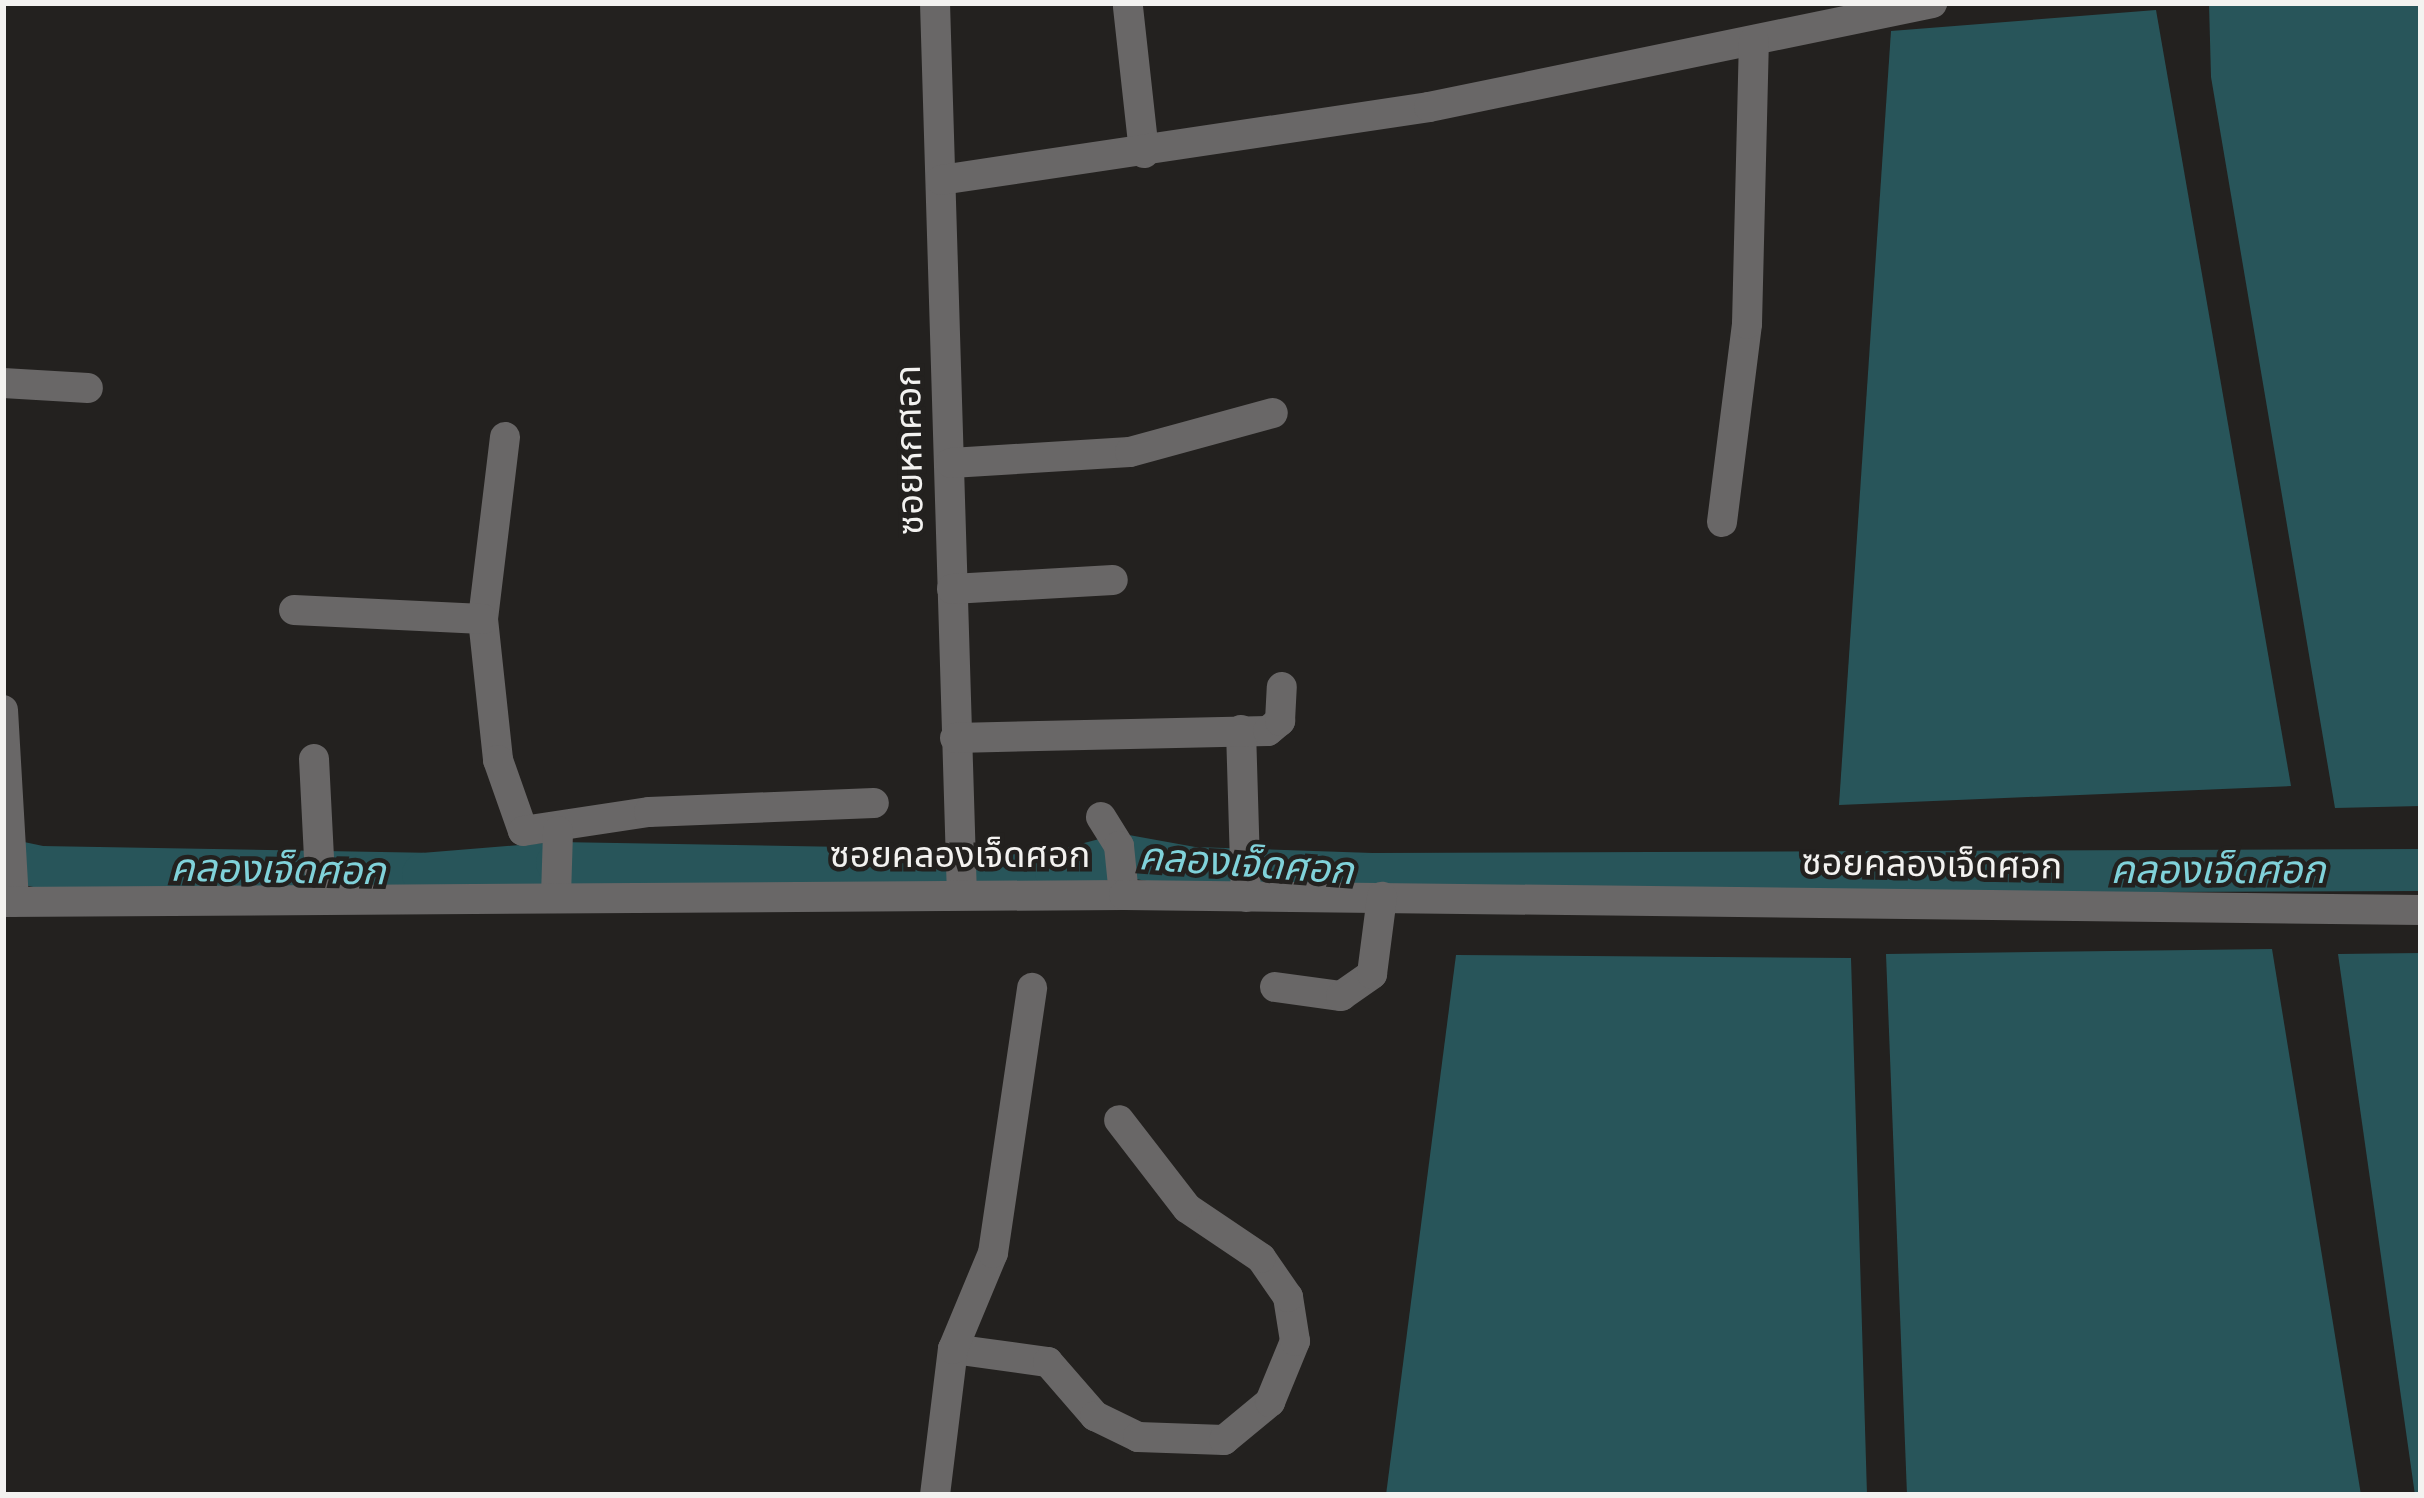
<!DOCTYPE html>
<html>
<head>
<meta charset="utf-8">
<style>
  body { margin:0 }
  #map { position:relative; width:2424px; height:1498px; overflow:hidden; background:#23211f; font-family:"Varela Round","Noto Sans Thai",sans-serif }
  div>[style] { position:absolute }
  .water>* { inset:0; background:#28555a }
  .canal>* { height:42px; margin:-21px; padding:0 21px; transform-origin:21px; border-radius:21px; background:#28555a }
  .minor>* { height:30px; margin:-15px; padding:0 15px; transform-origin:15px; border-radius:15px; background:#696767 }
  span { translate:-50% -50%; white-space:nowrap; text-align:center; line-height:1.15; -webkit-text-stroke:9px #23211f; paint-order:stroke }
  .street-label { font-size:36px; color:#f3f2f0 }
  .water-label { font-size:39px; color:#80d2da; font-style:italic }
  .frame { position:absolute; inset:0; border:6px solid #f3f2f0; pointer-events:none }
</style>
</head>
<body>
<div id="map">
  <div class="water">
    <div style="clip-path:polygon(2209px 3px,2421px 3px,2421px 806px,2335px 808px,2211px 77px)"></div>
    <div style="clip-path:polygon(2156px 10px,2291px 786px,1839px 805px,1891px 31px)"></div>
    <div style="clip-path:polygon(2272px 949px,2361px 1495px,1907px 1495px,1886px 954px)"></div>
    <div style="clip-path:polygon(2421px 953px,2421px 1495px,2415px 1495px,2338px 954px)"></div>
    <div style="clip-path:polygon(1456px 955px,1851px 958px,1867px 1495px,1386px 1495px)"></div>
  </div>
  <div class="canal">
    <div style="left:3px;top:859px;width:39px;rotate:12deg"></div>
    <div style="left:41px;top:867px;width:382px;rotate:1deg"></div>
    <div style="left:423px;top:874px;width:134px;rotate:-4.7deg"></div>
    <div style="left:557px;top:863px;width:499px;rotate:1deg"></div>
    <div style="left:1056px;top:872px;width:67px;rotate:-14.7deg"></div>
    <div style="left:1121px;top:855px;width:73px;rotate:10.2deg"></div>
    <div style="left:1193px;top:868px;width:179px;rotate:1.9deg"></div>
    <div style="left:1372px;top:874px;width:1049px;rotate:-0.22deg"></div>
  </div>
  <div class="minor">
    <div style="left:935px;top:3px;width:892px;rotate:88.27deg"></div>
    <div style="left:1128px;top:7px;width:147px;rotate:83.7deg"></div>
    <div style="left:941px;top:180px;width:493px;rotate:-8.5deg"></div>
    <div style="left:1429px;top:107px;width:514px;rotate:-11.68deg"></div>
    <div style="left:3px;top:383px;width:85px;rotate:3.4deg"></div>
    <div style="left:505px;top:437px;width:183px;rotate:96.9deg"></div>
    <div style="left:483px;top:619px;width:142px;rotate:83.9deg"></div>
    <div style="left:498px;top:760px;width:75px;rotate:70.6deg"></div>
    <div style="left:523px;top:831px;width:127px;rotate:-8.6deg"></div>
    <div style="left:649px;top:812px;width:225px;rotate:-2.3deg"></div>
    <div style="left:951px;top:463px;width:179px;rotate:-3.5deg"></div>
    <div style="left:1130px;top:452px;width:148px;rotate:-15.3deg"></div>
    <div style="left:1722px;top:522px;width:200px;rotate:-82.8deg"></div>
    <div style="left:1747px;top:324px;width:283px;rotate:-88.6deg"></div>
    <div style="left:952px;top:589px;width:161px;rotate:-3.2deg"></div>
    <div style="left:294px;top:610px;width:189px;rotate:2.7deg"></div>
    <div style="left:3px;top:710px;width:192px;rotate:86.7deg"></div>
    <div style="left:1241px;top:730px;width:167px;rotate:88.3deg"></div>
    <div style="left:955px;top:738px;width:313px;rotate:-1.3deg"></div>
    <div style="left:1268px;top:731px;width:16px;rotate:-40deg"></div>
    <div style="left:1280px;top:721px;width:34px;rotate:-87deg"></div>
    <div style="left:314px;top:759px;width:136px;rotate:87.1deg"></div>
    <div style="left:1101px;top:817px;width:34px;rotate:58deg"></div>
    <div style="left:1119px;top:846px;width:49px;rotate:84.2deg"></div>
    <div style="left:556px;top:896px;width:65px;rotate:-88.2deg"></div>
    <div style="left:3px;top:902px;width:1121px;rotate:-0.36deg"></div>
    <div style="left:1124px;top:895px;width:1297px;rotate:0.66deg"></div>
    <div style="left:1275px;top:987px;width:67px;rotate:7.8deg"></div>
    <div style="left:1341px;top:996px;width:38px;rotate:-35deg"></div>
    <div style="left:1372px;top:974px;width:78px;rotate:-82.6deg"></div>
    <div style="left:953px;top:1349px;width:96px;rotate:7.8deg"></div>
    <div style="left:1048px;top:1362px;width:72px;rotate:49deg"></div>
    <div style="left:1095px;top:1416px;width:48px;rotate:26deg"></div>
    <div style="left:1138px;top:1437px;width:86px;rotate:2deg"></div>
    <div style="left:1224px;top:1440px;width:60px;rotate:-39.6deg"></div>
    <div style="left:1270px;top:1402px;width:66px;rotate:-67.7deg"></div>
    <div style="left:1295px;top:1341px;width:45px;rotate:-99deg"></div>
    <div style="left:1288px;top:1297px;width:47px;rotate:-124.7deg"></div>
    <div style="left:1261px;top:1258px;width:89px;rotate:-146deg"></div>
    <div style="left:1187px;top:1208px;width:111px;rotate:-127.7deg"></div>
    <div style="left:935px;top:1495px;width:147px;rotate:-83deg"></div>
    <div style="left:953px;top:1349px;width:104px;rotate:-67.4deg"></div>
    <div style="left:993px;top:1253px;width:268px;rotate:-81.6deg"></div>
  </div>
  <div class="street-label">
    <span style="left:910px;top:450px;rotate:-91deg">ซอยหกศอก</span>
    <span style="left:960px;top:856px">ซอยคลองเจ็ดศอก</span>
    <span style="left:1932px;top:865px;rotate:1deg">ซอยคลองเจ็ดศอก</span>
  </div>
  <div class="water-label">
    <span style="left:1246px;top:865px;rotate:4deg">คลองเจ็ดศอก</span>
    <span style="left:278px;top:871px;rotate:1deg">คลองเจ็ดศอก</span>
    <span style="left:2218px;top:871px">คลองเจ็ดศอก</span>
  </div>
  <div class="frame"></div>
</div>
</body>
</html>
